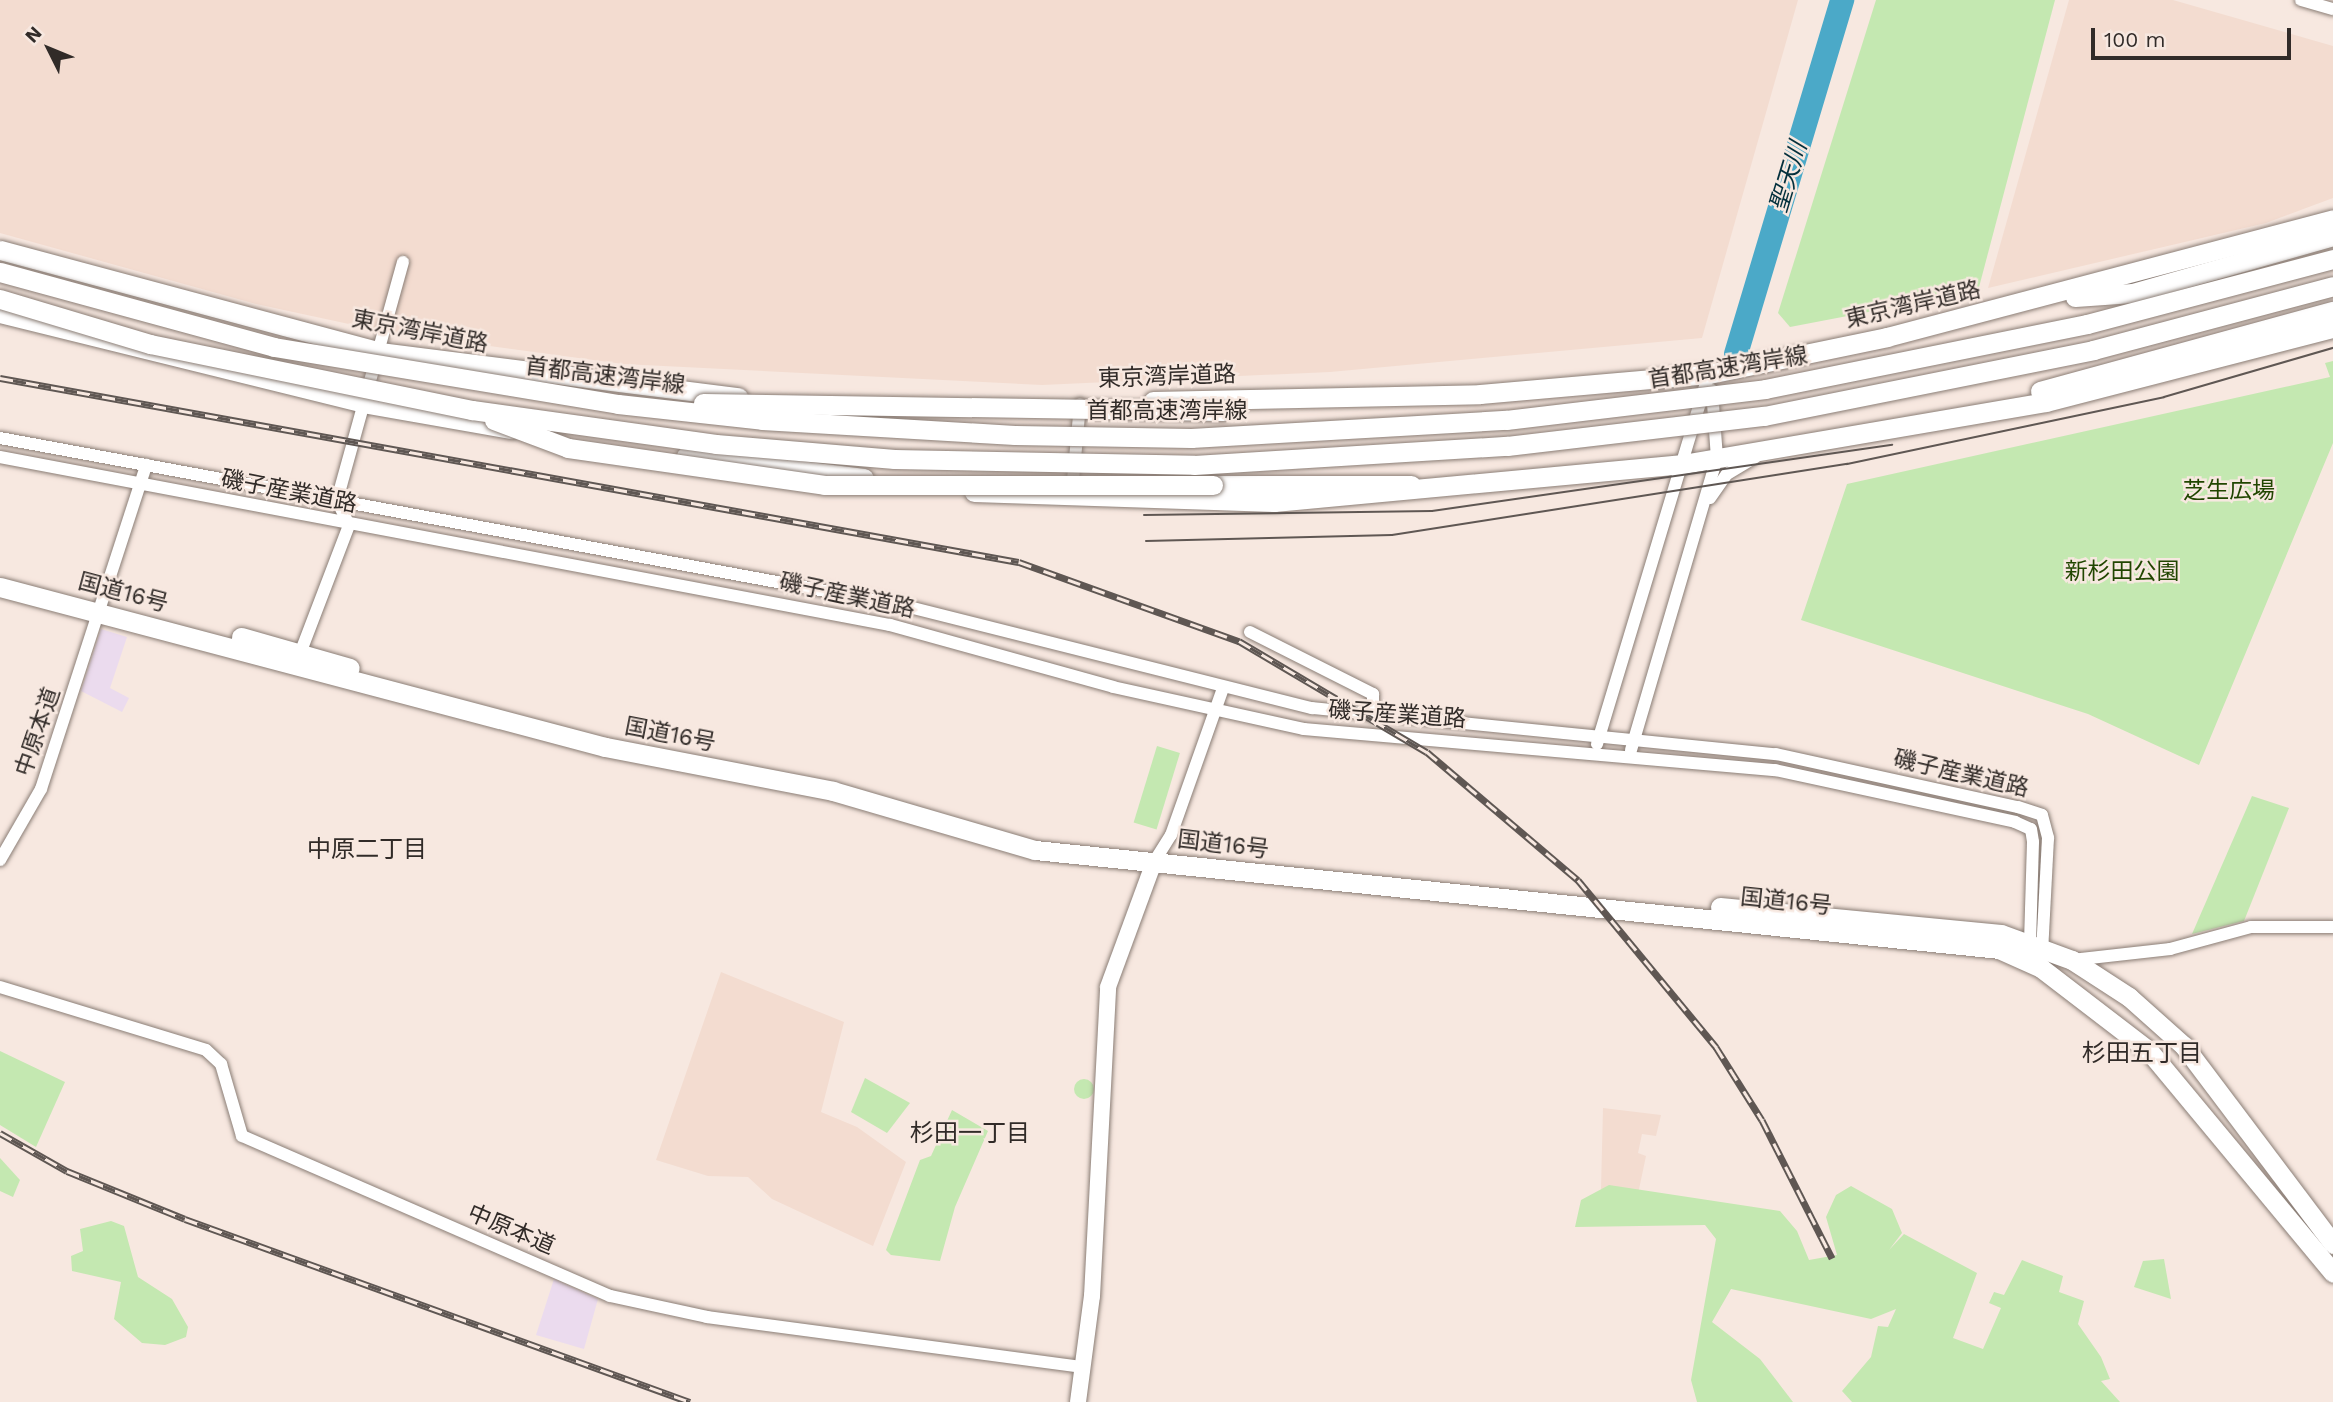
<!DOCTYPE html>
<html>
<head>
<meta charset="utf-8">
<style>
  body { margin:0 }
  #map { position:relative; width:2333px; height:1402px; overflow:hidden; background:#f7e8e0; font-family:"Work Sans","Noto Sans JP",sans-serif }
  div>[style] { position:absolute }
  .commercial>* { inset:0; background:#ebdbee }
  .built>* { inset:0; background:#f3dcd0 }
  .green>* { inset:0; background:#c4e8b1; transform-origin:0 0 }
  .round { border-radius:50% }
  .river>* { height:24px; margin:-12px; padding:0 12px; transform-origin:12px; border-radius:12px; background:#4ba9c8 }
  .roads { filter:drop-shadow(0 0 2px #8a7d75) drop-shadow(0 0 2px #8a7d75) }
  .minor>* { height:12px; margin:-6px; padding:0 6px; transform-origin:6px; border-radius:6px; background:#fff }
  .major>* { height:16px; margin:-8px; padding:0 8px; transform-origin:8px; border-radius:8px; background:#fff }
  .highway>* { height:19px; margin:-9.5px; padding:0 9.5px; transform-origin:9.5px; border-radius:9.5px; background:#fff }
  .tram>* { height:2px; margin:-1px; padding:0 1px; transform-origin:1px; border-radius:1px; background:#5f5753 }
  .rail>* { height:7px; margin-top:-3.5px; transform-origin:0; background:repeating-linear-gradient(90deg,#f7e8e0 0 13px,#5f5753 0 26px); box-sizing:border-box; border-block:2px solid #5f5753 }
  .bridges { filter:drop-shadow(0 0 2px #8a7d75) drop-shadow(0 0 2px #8a7d75) }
  .highway-bridge>* { height:19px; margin:-9.5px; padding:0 9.5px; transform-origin:9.5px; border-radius:9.5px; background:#fff }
  span { translate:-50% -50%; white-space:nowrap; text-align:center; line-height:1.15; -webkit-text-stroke:5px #f7e8e0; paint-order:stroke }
  .street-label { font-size:23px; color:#312b28 }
  .park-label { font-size:23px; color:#214600 }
  .water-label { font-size:24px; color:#03303d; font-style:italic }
  .neighbourhood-label { font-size:24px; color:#312b28 }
  .north { position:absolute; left:14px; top:14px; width:70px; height:70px; -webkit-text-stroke:5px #f7e8e0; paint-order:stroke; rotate:313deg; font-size:19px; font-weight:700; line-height:28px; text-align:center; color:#312b28 }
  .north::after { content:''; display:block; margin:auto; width:24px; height:32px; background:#312b28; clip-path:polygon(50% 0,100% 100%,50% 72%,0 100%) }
  .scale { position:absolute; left:2091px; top:28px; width:200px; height:32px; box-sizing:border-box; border:4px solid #312b28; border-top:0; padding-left:9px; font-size:21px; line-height:24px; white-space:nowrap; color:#312b28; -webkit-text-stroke:5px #f7e8e0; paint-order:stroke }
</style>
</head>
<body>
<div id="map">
  <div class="commercial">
    <div style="clip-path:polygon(101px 629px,127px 637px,110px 688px,129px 698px,122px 712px,81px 691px)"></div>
    <div style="clip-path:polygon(554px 1279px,598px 1299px,584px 1349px,536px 1335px)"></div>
  </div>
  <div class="built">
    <div style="clip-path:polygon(0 0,1798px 0,1702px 338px,1330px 372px,1042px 385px,623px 364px,386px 332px,256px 304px,0 233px)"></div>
    <div style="clip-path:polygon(2069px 0,2173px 0,2333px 46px,2333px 198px,2266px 223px,1988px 288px)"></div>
    <div style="clip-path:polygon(721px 972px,844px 1022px,821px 1112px,857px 1127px,906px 1162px,873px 1246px,772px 1199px,748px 1177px,708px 1176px,656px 1160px)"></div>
    <div style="clip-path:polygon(1603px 1108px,1661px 1115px,1656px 1136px,1642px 1134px,1638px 1153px,1646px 1156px,1638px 1194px,1601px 1189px)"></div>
  </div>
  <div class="green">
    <div style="clip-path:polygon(1876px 0,2055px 0,1978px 291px,1790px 327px,1778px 313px)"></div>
    <div style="clip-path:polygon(2333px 361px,2333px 443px,2199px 765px,2088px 714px,1801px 620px,1847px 484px,2330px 377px,2325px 363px)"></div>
    <div style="left:1157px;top:746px;width:24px;height:80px;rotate:17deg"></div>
    <div style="clip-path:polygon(2252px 796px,2289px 808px,2244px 921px,2192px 934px)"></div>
    <div style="clip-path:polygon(0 1051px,65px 1082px,36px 1147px,0 1125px)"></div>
    <div style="clip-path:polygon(865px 1078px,910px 1103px,887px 1133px,851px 1112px)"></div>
    <div class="round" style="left:1074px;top:1079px;width:20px;height:20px"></div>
    <div style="clip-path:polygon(952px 1110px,988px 1131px,955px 1207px,940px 1261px,891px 1255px,886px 1250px,920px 1160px,931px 1156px)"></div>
    <div style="clip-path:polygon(0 1158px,20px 1180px,13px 1197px,0 1191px)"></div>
    <div style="clip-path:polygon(1609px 1185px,1780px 1211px,1797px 1231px,1809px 1260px,1837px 1255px,1826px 1217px,1836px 1195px,1851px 1186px,1892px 1209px,1902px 1233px,1889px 1250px,1904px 1234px,1977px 1273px,1953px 1338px,1983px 1349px,2001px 1308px,1989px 1303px,1994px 1292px,2004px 1295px,2022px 1260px,2063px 1276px,2059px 1292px,2084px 1301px,2078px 1324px,2101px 1357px,2110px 1379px,2101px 1381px,2120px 1402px,1852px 1402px,1842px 1391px,1871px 1357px,1878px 1326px,1888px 1327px,1896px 1309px,1871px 1319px,1731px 1289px,1712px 1322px,1760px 1359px,1793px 1402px,1697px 1402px,1691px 1380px,1716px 1239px,1705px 1225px,1575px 1227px,1581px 1200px)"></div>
    <div style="clip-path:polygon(111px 1221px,124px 1226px,138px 1277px,172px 1299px,188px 1327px,186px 1337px,165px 1345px,142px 1343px,114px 1319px,121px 1282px,72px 1271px,71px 1256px,83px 1251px,80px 1229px)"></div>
    <div style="clip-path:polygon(2164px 1259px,2171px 1299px,2134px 1287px,2143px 1261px)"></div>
  </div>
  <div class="river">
    <div style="left:1736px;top:354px;width:370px;rotate:-73.3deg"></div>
  </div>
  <div class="roads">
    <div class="minor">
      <div style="left:2301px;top:0;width:33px;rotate:16deg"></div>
      <div style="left:0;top:438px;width:916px;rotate:10.5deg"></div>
      <div style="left:901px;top:605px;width:424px;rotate:14.1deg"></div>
      <div style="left:1312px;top:708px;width:466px;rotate:5.7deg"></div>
      <div style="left:1776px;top:754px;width:248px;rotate:12.4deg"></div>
      <div style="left:2018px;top:807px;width:25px;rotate:18deg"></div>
      <div style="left:2042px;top:815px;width:24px;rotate:75deg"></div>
      <div style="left:2048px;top:838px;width:116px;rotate:93deg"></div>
      <div style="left:0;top:457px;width:906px;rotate:10.69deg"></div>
      <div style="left:890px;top:625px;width:231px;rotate:15.5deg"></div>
      <div style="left:1113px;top:687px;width:196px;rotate:12.4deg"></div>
      <div style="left:1304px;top:729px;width:473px;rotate:5deg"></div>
      <div style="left:1775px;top:770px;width:246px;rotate:12.2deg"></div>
      <div style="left:2015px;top:822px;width:17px;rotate:24deg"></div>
      <div style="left:2031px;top:829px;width:13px;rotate:81deg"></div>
      <div style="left:2033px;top:842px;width:104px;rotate:91.7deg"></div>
      <div style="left:1072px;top:491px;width:87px;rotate:-84.7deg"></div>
      <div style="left:1710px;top:498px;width:29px;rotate:-55deg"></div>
      <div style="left:1727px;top:474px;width:33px;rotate:-31deg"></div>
      <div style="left:1250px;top:632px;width:138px;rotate:26.8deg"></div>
      <div style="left:1373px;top:694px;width:22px;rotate:90deg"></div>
      <div style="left:301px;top:651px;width:135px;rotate:-69.1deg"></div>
      <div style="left:349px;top:525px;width:28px;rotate:-116deg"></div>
      <div style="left:337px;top:500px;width:247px;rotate:-74.5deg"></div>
      <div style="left:1597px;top:744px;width:387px;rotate:-73.2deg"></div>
      <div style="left:1631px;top:750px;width:304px;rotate:-73.6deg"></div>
      <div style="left:1717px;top:458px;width:68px;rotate:-94.2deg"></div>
      <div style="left:0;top:860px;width:82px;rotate:-60deg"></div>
      <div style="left:41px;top:789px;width:341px;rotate:-72deg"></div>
      <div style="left:1154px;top:862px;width:32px;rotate:-58deg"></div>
      <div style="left:1171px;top:835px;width:156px;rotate:-70.5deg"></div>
      <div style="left:2072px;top:960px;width:99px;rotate:-6.4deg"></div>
      <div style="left:2170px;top:949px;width:84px;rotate:-15.2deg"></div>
      <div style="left:2251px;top:927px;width:82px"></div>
      <div style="left:0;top:987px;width:215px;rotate:17deg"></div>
      <div style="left:206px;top:1050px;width:21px;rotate:43deg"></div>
      <div style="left:221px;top:1064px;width:75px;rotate:73.7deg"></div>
      <div style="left:242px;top:1136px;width:401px;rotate:23.5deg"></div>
      <div style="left:610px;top:1296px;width:99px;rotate:12.2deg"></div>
      <div style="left:707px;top:1317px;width:379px;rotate:7.6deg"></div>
    </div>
    <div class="major">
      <div style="left:1078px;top:1402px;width:107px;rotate:-82.5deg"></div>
      <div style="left:1092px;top:1296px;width:309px;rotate:-87deg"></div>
      <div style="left:1108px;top:987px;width:133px;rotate:-69.8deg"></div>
    </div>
    <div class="highway">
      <div style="left:0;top:250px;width:394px;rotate:15deg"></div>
      <div style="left:381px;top:352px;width:360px;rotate:7.2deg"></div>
      <div style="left:2075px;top:297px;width:58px;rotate:-3.9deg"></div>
      <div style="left:2133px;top:293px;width:208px;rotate:-15.9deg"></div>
      <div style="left:0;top:313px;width:374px;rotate:13.9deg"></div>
      <div style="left:363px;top:403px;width:150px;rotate:10deg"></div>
      <div style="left:2040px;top:391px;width:304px;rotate:-15.3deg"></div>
      <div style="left:1153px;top:401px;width:327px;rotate:-1.2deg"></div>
      <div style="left:1480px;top:394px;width:230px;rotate:-5deg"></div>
      <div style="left:1709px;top:374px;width:182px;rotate:-11.7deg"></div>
      <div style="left:1887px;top:337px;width:461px;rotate:-14.8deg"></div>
      <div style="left:686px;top:456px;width:179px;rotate:7deg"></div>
      <div style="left:1213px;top:485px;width:198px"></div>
      <div style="left:974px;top:492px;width:300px;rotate:1.9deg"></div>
      <div style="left:1274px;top:502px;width:411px;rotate:-5.3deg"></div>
      <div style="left:1683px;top:464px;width:368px;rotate:-9.7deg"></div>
      <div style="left:2046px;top:402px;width:296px;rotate:-14.5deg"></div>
      <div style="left:0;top:587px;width:626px;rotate:14.81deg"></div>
      <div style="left:605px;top:747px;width:232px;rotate:10.9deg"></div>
      <div style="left:833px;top:791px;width:210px;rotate:16.3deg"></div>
      <div style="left:1035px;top:850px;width:969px;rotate:5.86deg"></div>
      <div style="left:1999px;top:949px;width:46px;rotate:24.3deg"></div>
      <div style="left:2041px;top:968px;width:136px;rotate:37.5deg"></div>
      <div style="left:2149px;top:1051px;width:288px;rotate:50.3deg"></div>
      <div style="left:241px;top:637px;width:113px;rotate:15.9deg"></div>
      <div style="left:1720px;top:907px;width:282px;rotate:5.5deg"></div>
      <div style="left:2001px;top:934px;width:76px;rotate:20.1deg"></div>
      <div style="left:2072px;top:960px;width:68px;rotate:33deg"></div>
      <div style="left:2129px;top:997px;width:74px;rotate:41.7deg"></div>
      <div style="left:2184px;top:1046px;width:248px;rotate:53deg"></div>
    </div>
  </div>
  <div class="tram">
    <div style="left:1144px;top:515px;width:288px;rotate:-0.8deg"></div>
    <div style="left:1432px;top:511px;width:465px;rotate:-8.2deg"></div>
    <div style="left:1146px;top:541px;width:246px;rotate:-1.4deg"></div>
    <div style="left:1392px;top:535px;width:461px;rotate:-8.9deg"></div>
    <div style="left:1847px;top:464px;width:324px;rotate:-11.9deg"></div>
    <div style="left:2164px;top:397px;width:176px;rotate:-16.2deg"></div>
  </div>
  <div class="rail">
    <div style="left:0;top:378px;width:1035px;rotate:10.24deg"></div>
    <div style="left:1019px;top:562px;width:234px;rotate:19.8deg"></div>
    <div style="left:1239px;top:641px;width:218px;rotate:30.6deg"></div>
    <div style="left:1427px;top:752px;width:198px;rotate:40.3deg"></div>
    <div style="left:1578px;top:880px;width:217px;rotate:50.4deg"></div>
    <div style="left:1716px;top:1047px;width:86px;rotate:57.8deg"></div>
    <div style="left:1762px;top:1120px;width:155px;rotate:63.1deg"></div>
    <div style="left:0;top:1133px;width:77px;rotate:29.6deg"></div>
    <div style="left:67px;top:1171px;width:127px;rotate:22.1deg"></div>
    <div style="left:185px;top:1219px;width:537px;rotate:19.92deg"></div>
  </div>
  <div class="bridges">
    <div class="highway-bridge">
      <div style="left:0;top:272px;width:284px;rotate:15.3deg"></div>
      <div style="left:274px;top:347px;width:349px;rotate:9.4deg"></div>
      <div style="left:618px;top:404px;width:145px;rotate:6.3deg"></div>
      <div style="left:762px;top:420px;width:253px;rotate:3.4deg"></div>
      <div style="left:1015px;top:435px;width:176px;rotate:1deg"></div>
      <div style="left:1191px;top:438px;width:316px;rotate:-3.3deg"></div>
      <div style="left:1506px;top:420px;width:261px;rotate:-6.8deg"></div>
      <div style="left:1765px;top:389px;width:328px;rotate:-11.4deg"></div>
      <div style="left:2087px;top:324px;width:254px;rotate:-14.8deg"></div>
      <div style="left:0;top:299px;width:157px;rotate:16.7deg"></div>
      <div style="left:150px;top:344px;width:329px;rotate:11.6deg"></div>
      <div style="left:472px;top:410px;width:246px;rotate:7.9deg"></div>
      <div style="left:716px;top:444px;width:179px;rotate:4.8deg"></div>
      <div style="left:894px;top:459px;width:300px;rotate:1.1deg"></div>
      <div style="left:1194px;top:465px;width:314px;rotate:-3.5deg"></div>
      <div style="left:1507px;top:446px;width:259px;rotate:-6.7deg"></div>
      <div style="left:1764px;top:416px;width:336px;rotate:-11.3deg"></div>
      <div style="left:2093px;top:350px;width:248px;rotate:-14.9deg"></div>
      <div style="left:703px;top:403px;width:520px;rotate:0.88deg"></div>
      <div style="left:494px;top:420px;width:79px;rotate:20.7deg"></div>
      <div style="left:568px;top:448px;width:259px;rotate:8.2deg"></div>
      <div style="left:824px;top:485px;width:389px"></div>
    </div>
  </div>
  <div class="street-label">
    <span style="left:1913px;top:305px;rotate:-13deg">東京湾岸道路</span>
    <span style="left:420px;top:332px;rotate:11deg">東京湾岸道路</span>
    <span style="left:1728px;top:368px;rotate:-9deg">首都高速湾岸線</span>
    <span style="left:605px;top:376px;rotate:7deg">首都高速湾岸線</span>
    <span style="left:1167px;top:377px;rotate:-2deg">東京湾岸道路</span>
    <span style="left:1167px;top:411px">首都高速湾岸線</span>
    <span style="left:289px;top:492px;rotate:11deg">磯子産業道路</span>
    <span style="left:123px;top:593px;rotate:15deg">国道16号</span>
    <span style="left:847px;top:596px;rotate:12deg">磯子産業道路</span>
    <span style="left:1397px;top:715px;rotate:4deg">磯子産業道路</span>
    <span style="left:38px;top:732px;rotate:-71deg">中原本道</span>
    <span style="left:670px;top:735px;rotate:11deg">国道16号</span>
    <span style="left:1961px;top:774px;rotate:13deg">磯子産業道路</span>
    <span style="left:1223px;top:845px;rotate:7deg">国道16号</span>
    <span style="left:1786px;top:902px;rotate:6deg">国道16号</span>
    <span style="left:511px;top:1230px;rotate:23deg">中原本道</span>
  </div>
  <div class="park-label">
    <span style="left:2229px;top:491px">芝生広場</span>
    <span style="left:2122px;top:572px">新杉田公園</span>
  </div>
  <div class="water-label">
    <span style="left:1789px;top:177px;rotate:-73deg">聖天川</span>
  </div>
  <div class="neighbourhood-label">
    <span style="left:367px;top:850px">中原二丁目</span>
    <span style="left:2142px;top:1054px">杉田五丁目</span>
    <span style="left:970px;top:1134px">杉田一丁目</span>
  </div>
  <div class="north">N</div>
  <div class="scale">100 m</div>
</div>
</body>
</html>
